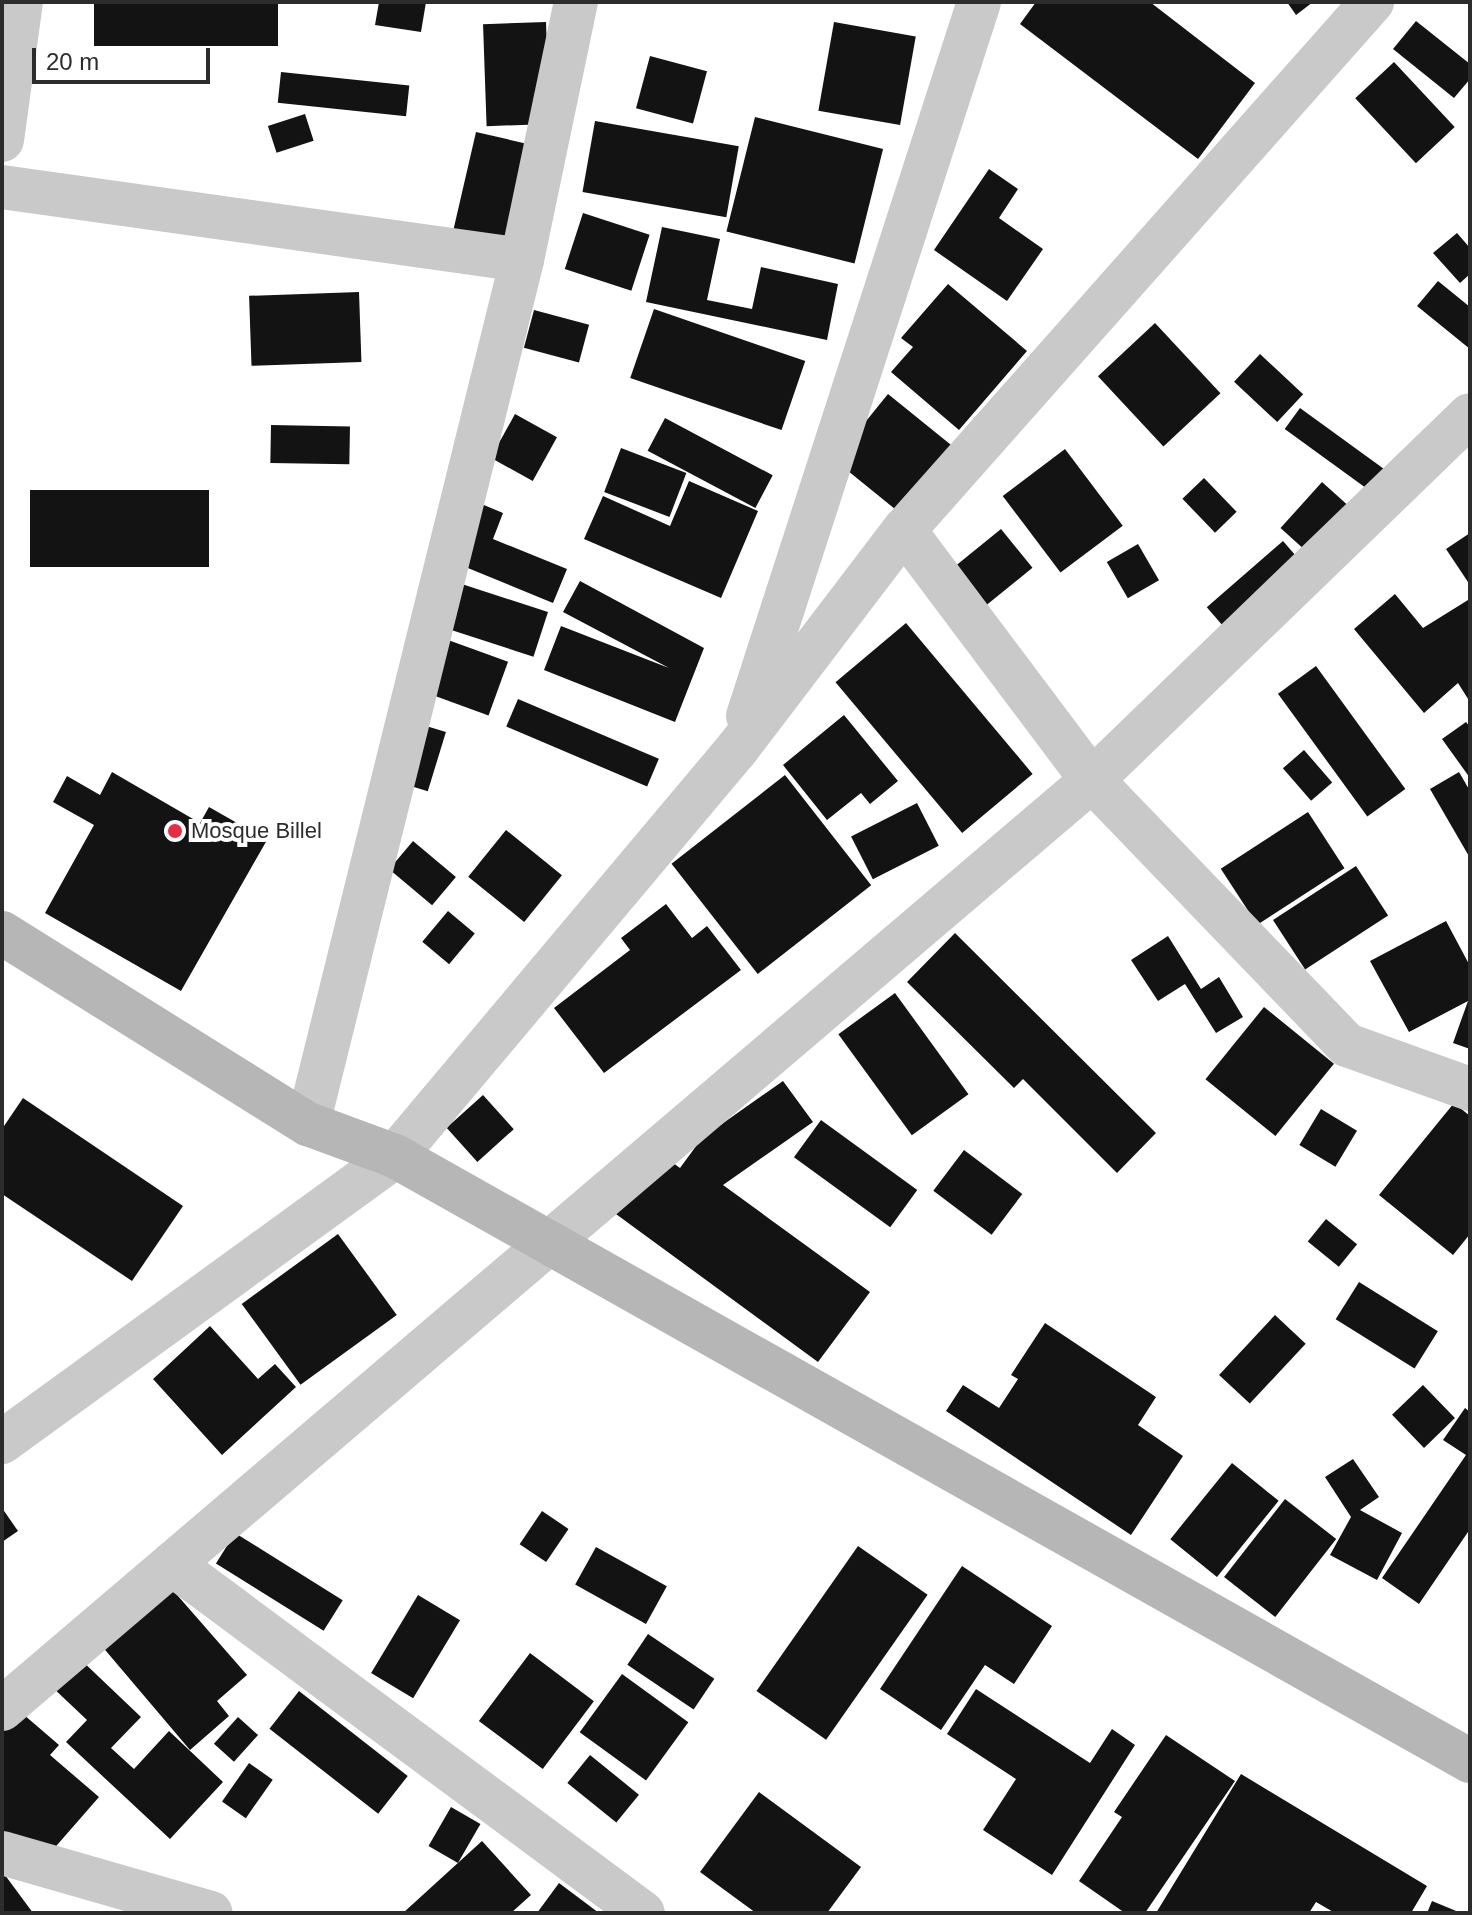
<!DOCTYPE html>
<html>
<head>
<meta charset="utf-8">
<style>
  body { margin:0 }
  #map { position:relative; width:1472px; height:1915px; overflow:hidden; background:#fff; font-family:Helvetica,sans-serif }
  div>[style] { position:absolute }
  .building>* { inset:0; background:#131313; transform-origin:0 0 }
  .street>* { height:44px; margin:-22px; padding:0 22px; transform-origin:22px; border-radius:22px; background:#c9c9c9 }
  .secondary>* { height:44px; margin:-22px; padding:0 22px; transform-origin:22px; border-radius:22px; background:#b6b6b6 }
  .dots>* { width:22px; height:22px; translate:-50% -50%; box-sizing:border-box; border:4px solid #fff; border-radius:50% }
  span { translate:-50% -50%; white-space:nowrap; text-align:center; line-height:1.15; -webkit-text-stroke:8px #fff; paint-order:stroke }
  .poi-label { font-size:22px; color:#2c2c2c }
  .left { translate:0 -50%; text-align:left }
  .frame { position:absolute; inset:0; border:4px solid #2c2c2c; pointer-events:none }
  .scale { position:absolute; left:32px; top:48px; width:178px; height:36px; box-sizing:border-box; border:4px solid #2c2c2c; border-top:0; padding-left:10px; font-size:24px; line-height:28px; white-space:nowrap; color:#2c2c2c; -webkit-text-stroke:6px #fff; paint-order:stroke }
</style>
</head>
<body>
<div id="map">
  <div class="building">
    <div style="left:94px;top:2px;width:184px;height:44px"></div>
    <div style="clip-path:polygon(379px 2px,426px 2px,421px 32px,375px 25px)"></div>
    <div style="clip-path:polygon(1036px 2px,1150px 2px,1255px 83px,1198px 159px,1020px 24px)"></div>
    <div style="clip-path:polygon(1287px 2px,1313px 2px,1296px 15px)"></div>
    <div style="clip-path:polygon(1416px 21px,1470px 64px,1470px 79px,1454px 98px,1393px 49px)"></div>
    <div style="left:546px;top:22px;width:102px;height:63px;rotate:88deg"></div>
    <div style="left:834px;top:22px;width:83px;height:90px;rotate:10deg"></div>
    <div style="left:650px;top:56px;width:59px;height:54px;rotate:15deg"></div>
    <div style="left:1394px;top:62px;width:89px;height:53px;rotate:47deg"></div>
    <div style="left:281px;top:72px;width:129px;height:31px;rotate:6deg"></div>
    <div style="left:305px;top:114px;width:28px;height:39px;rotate:72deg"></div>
    <div style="left:755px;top:117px;width:132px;height:118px;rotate:14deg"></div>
    <div style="left:595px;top:121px;width:146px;height:72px;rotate:10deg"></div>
    <div style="left:476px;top:132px;width:71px;height:105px;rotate:13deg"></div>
    <div style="clip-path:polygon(989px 169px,1018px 189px,999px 218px,1043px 249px,1007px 301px,934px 250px)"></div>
    <div style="left:583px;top:213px;width:70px;height:59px;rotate:18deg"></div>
    <div style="clip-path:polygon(662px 227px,720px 239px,707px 300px,752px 309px,761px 267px,838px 284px,827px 340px,646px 302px)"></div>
    <div style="clip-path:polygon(1457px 233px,1470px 248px,1470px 274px,1460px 283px,1433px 253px)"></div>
    <div style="clip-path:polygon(1438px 281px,1470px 307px,1470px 349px,1417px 306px)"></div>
    <div style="clip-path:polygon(948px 284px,1027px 351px,959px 430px,891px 372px,913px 347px,901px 338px)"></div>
    <div style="left:359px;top:292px;width:70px;height:110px;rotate:88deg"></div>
    <div style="left:654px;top:309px;width:160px;height:73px;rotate:19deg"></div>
    <div style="left:534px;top:310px;width:57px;height:39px;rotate:15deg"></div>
    <div style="left:1155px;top:323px;width:96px;height:78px;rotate:47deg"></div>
    <div style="left:1260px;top:354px;width:59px;height:38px;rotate:43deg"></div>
    <div style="left:888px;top:394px;width:82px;height:85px;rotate:39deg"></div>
    <div style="left:1300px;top:408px;width:120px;height:26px;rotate:36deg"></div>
    <div style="left:515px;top:414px;width:48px;height:50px;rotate:29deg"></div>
    <div style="left:665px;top:418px;width:122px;height:37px;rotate:28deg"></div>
    <div style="left:271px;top:425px;width:79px;height:38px;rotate:1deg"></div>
    <div style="left:621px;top:448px;width:70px;height:47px;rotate:21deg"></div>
    <div style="left:1065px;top:449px;width:96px;height:78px;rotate:53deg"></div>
    <div style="left:1204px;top:478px;width:47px;height:30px;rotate:46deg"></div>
    <div style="clip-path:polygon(689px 481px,758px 511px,721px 598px,584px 539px,603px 496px,670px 526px)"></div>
    <div style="left:1322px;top:482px;width:45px;height:62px;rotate:42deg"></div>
    <div style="left:209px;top:490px;width:77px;height:179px;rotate:90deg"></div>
    <div style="clip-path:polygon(460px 495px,503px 513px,493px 539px,567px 569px,553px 603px,436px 555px)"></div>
    <div style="left:1001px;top:529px;width:50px;height:65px;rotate:51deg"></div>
    <div style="clip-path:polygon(1470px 533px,1470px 585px,1446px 549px)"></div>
    <div style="left:1283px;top:541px;width:45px;height:101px;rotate:49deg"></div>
    <div style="left:1138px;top:544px;width:42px;height:36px;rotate:60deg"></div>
    <div style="left:431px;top:574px;width:123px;height:47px;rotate:18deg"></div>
    <div style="clip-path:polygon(580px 581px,704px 648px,675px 722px,544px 670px,561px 626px,669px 668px,563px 612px)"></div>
    <div style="clip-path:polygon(1395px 594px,1423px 628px,1468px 600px,1470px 702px,1458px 683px,1424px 713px,1354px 629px)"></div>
    <div style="left:906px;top:623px;width:197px;height:92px;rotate:50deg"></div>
    <div style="left:415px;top:628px;width:99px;height:57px;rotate:20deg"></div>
    <div style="left:1316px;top:666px;width:152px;height:47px;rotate:54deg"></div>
    <div style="left:518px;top:699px;width:153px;height:30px;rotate:23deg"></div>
    <div style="clip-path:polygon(844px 715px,898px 781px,870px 804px,861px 793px,827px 820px,783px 765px)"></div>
    <div style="left:400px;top:718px;width:48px;height:62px;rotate:17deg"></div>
    <div style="clip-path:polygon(1466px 722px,1470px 727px,1470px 778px,1442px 739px)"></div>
    <div style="left:1304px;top:750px;width:43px;height:28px;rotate:49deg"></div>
    <div style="clip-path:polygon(112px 772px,200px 823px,209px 807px,267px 840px,181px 991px,45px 913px,94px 825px,53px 802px,67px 776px,100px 795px)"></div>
    <div style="clip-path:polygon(1459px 772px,1470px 791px,1470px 858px,1430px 789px)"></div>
    <div style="left:785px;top:775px;width:140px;height:144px;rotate:52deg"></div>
    <div style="left:917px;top:803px;width:48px;height:74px;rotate:63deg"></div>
    <div style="left:1308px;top:812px;width:67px;height:104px;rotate:57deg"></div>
    <div style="left:506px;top:830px;width:72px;height:60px;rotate:39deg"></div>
    <div style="left:413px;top:841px;width:56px;height:37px;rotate:40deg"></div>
    <div style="left:1356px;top:866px;width:59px;height:99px;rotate:57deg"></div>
    <div style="clip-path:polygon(666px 904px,692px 938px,707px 926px,741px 970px,604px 1073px,554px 1008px,630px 950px,621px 938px)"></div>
    <div style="left:448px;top:911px;width:35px;height:40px;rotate:40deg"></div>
    <div style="clip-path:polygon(1446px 921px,1470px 966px,1470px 1049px,1453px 1043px,1468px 1001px,1409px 1032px,1370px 961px)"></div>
    <div style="clip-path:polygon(955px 933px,1156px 1133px,1117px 1173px,1023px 1079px,1014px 1088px,907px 982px)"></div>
    <div style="clip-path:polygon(1168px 936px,1201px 989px,1219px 977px,1243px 1017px,1216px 1033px,1185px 984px,1158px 1001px,1131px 960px)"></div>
    <div style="left:895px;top:993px;width:125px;height:70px;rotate:54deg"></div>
    <div style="left:1264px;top:1007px;width:90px;height:93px;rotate:39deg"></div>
    <div style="clip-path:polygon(783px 1081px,813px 1122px,723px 1185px,870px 1292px,818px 1362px,605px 1206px,669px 1160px,680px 1168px,702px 1138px)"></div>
    <div style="left:483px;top:1095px;width:46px;height:49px;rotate:48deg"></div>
    <div style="clip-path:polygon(23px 1098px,183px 1206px,132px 1281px,2px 1194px,2px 1129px)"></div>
    <div style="clip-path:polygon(1454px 1103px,1470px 1116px,1470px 1234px,1453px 1255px,1379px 1195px)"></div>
    <div style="left:1321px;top:1109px;width:42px;height:42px;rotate:31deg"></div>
    <div style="left:821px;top:1120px;width:119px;height:46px;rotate:36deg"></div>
    <div style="left:964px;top:1150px;width:73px;height:51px;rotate:37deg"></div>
    <div style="left:1326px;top:1219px;width:40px;height:29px;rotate:39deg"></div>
    <div style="left:338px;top:1234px;width:100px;height:119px;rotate:54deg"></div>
    <div style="left:1359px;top:1282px;width:93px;height:44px;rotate:32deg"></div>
    <div style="left:1275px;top:1315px;width:42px;height:82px;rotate:43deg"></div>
    <div style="clip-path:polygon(1045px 1323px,1156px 1397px,1138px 1425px,1183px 1456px,1131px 1535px,946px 1411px,963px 1385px,999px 1408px,1018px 1379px,1011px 1375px)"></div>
    <div style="clip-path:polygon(210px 1326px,258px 1379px,275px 1364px,296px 1387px,222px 1455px,153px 1379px)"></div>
    <div style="left:1423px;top:1385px;width:46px;height:43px;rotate:46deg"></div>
    <div style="clip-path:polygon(1465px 1408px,1470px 1412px,1470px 1529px,1419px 1604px,1382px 1578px,1466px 1455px,1443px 1440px)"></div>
    <div style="clip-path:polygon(1353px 1459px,1379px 1497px,1360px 1510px,1402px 1533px,1377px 1580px,1330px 1555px,1351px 1517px,1325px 1477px)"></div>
    <div style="left:1232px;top:1463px;width:60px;height:98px;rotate:39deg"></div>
    <div style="left:1285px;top:1499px;width:65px;height:99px;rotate:38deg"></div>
    <div style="clip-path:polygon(2px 1508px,18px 1531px,2px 1542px)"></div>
    <div style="left:542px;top:1511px;width:32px;height:40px;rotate:34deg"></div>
    <div style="left:235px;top:1533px;width:127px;height:36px;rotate:32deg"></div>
    <div style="left:858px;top:1546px;width:85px;height:177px;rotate:35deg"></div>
    <div style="left:596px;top:1547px;width:81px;height:43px;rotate:29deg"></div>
    <div style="clip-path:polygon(962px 1566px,1052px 1626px,1014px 1684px,985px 1665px,941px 1730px,880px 1689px)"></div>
    <div style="clip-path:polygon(164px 1580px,247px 1675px,217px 1701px,229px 1716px,190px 1750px,95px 1638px)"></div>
    <div style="left:418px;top:1595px;width:49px;height:91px;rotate:31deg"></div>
    <div style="left:648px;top:1634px;width:80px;height:37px;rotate:34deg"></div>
    <div style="left:530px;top:1653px;width:80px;height:85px;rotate:37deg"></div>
    <div style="clip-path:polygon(78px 1657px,141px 1717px,111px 1748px,134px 1769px,169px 1731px,223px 1782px,170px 1839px,66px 1742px,87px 1720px,50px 1685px)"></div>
    <div style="left:622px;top:1674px;width:82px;height:72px;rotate:36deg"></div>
    <div style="clip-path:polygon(976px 1689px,1090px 1763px,1112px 1729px,1135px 1745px,1052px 1875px,983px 1830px,1016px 1779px,947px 1734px)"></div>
    <div style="left:299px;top:1691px;width:138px;height:48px;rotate:38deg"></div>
    <div style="clip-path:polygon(16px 1708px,59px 1745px,50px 1755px,99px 1797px,30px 1876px,2px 1852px,2px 1724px)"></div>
    <div style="left:238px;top:1717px;width:27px;height:36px;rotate:42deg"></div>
    <div style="clip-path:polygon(1166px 1735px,1235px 1781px,1145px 1913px,1125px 1913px,1079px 1881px,1122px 1817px,1114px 1812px)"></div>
    <div style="left:590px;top:1755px;width:63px;height:36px;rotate:39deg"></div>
    <div style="left:249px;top:1763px;width:29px;height:47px;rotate:35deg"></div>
    <div style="clip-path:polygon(1241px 1774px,1427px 1886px,1411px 1913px,1335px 1913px,1316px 1902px,1309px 1913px,1156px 1913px)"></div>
    <div style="clip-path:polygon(759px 1792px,861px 1867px,827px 1913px,756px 1913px,700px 1872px)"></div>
    <div style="left:451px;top:1807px;width:34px;height:45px;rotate:30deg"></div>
    <div style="clip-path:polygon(482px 1841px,531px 1895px,511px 1913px,403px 1913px)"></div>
    <div style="clip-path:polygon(2px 1871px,33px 1913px,2px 1913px)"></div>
    <div style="clip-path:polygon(559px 1883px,599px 1913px,537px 1913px)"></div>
    <div style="clip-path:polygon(1432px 1901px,1461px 1913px,1427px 1913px)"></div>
  </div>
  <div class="street">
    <div style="left:2px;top:140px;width:139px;rotate:-82.2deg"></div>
    <div style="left:2px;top:187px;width:525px;rotate:7.99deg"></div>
    <div style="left:904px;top:530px;width:313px;rotate:53.1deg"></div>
    <div style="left:1092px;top:780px;width:368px;rotate:46.1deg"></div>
    <div style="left:1347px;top:1045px;width:131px;rotate:19.7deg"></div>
    <div style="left:748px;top:716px;width:750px;rotate:-72.07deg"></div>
    <div style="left:308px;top:1124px;width:890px;rotate:-76.09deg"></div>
    <div style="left:522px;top:260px;width:264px;rotate:-78.2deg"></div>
    <div style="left:2px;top:1442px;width:486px;rotate:-36deg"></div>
    <div style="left:395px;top:1156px;width:532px;rotate:-49.96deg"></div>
    <div style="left:737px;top:749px;width:275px;rotate:-52.7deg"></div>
    <div style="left:904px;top:530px;width:706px;rotate:-48.45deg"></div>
    <div style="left:172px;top:1564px;width:586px;rotate:36.54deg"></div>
    <div style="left:2px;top:1709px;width:1432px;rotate:-40.44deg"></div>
    <div style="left:1092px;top:780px;width:525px;rotate:-44deg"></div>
    <div style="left:2px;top:1853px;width:217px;rotate:16deg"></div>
  </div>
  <div class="secondary">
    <div style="left:2px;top:933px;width:361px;rotate:32deg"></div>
    <div style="left:308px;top:1124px;width:93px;rotate:20.2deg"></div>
    <div style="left:395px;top:1156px;width:1234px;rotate:29.37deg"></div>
  </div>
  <div class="dots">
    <div style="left:175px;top:831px;background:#e52d46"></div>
  </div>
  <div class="poi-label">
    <span class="left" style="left:191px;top:831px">Mosque Billel</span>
  </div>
  <div class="frame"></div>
  <div class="scale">20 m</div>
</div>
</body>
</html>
